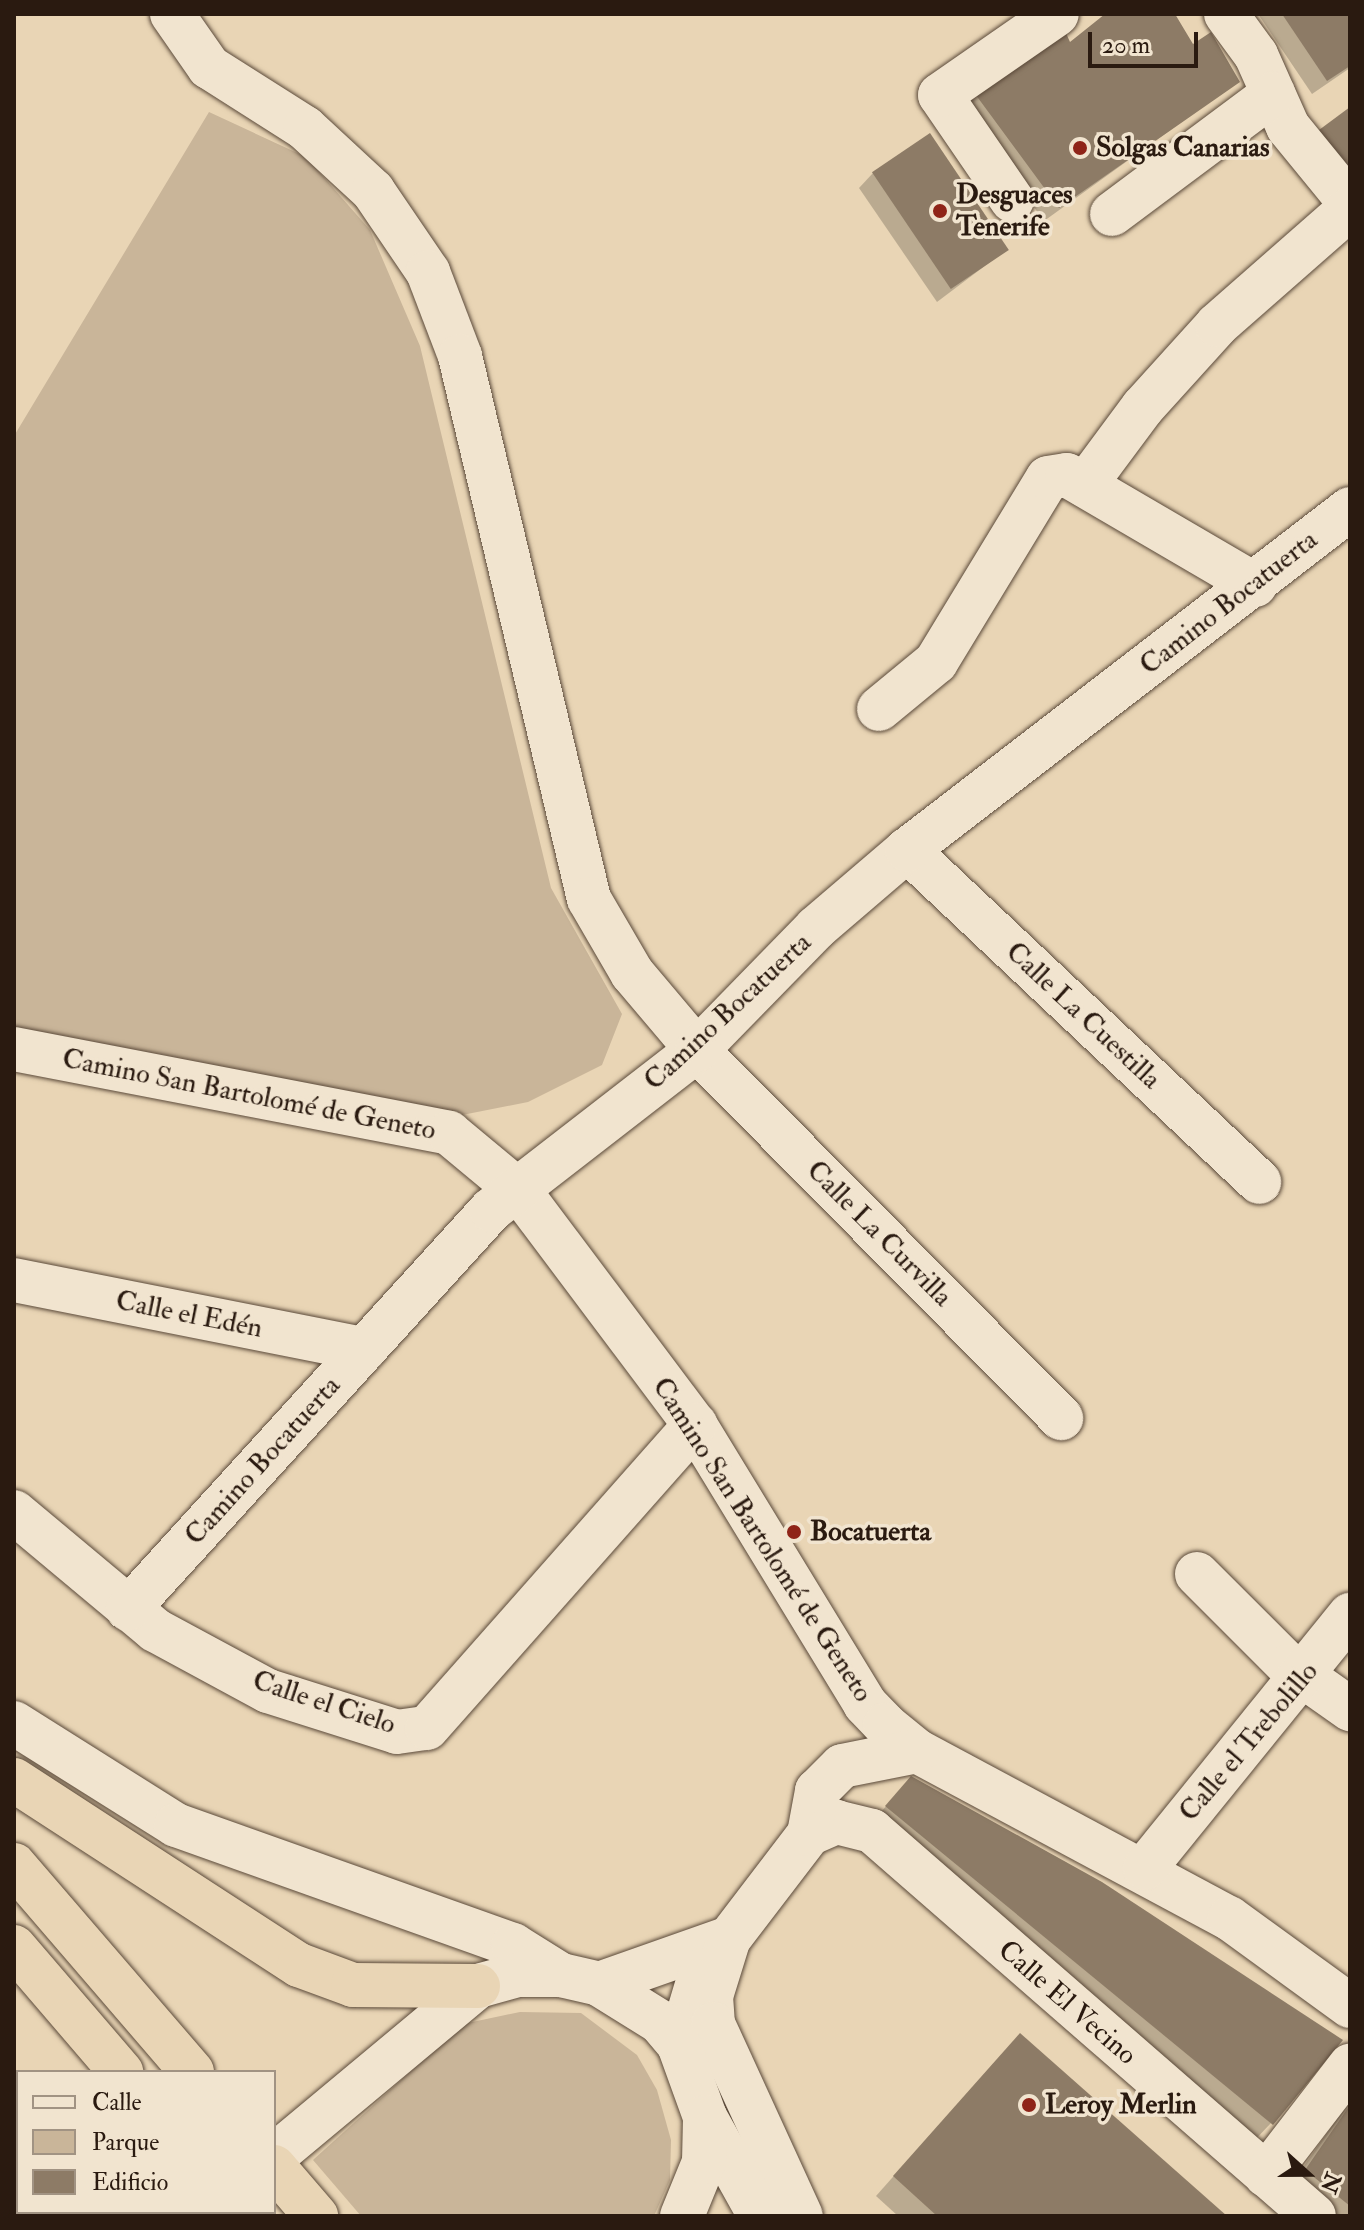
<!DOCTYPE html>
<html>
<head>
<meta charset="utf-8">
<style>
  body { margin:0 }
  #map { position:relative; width:1364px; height:2230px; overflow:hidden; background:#e9d5b5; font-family:"IM FELL Double Pica",serif }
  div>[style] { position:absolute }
  .green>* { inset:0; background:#c9b599 }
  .shadow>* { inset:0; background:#0003 }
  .building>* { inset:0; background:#8d7b66; transform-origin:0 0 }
  .roads { filter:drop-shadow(0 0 2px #5a4939) drop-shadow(0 0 2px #5a4939) }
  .street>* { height:44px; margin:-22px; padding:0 22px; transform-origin:22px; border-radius:22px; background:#f1e4cf }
  .secondary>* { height:44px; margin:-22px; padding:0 22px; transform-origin:22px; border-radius:22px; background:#f1e4cf }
  .highway>* { height:44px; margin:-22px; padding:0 22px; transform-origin:22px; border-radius:22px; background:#e9d5b5 }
  .dots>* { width:22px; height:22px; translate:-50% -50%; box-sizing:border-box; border:4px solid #f1e4cf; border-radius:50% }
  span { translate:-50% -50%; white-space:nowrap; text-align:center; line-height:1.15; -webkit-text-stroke:7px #f1e4cf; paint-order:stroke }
  .poi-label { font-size:28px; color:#2a1a10; font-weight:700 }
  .left { translate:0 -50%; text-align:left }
  .street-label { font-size:28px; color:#2a1a10 }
  .frame { position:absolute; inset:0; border:16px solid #2a1a10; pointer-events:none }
  .legend { position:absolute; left:16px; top:2070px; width:260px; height:144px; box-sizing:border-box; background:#f1e4cf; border:2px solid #a19383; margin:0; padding:10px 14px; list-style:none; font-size:24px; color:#2a1a10 }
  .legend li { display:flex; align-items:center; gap:16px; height:40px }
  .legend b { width:40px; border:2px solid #a19383 }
  .north { position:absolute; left:1268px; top:2134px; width:80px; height:80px; -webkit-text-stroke:6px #f1e4cf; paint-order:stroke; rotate:111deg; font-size:22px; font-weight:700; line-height:32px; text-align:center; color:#2a1a10 }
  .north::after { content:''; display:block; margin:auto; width:28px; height:36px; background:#2a1a10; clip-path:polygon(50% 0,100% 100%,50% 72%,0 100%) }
  .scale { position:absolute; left:1088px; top:32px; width:110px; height:36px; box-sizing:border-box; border:4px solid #2a1a10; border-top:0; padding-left:10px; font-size:24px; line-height:28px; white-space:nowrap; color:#2a1a10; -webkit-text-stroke:6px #f1e4cf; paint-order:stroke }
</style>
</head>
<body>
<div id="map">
  <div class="green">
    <div style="clip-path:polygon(209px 112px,306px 157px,370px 230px,420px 346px,551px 888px,622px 1014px,602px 1065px,528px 1102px,457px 1116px,14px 1028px,14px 436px)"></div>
    <div style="clip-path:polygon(520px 2012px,581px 2013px,637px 2055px,657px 2090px,671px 2140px,670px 2180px,654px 2216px,361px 2216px,313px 2160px,463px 2024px)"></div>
  </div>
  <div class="shadow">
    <div style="clip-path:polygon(1108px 14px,1173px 14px,1193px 47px,1237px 82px,1044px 221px,958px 103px,1070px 45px)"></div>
    <div style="clip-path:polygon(1258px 14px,1350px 14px,1350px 68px,1312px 94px)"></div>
    <div style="clip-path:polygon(873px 173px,1006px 250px,937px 302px,859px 188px)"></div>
    <div style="clip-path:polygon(911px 1779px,1271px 2123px,1253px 2142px,868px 1826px)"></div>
    <div style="clip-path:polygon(1002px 2054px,1224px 2216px,898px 2216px,876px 2196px)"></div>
    <div style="clip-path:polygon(1350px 2100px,1350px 2216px,1321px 2216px,1288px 2189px)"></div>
  </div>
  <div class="building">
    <div style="clip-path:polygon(1105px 14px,1175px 14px,1193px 44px,1211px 32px,1240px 82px,1059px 208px,970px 87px,1065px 31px,1070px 42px)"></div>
    <div style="clip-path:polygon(1282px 14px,1350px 14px,1350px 66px,1327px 81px)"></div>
    <div style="clip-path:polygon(1350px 107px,1350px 173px,1319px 130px)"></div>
    <div style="left:930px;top:133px;width:141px;height:70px;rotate:56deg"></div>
    <div style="clip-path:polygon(911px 1776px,1102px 1882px,1343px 2040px,1273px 2125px,885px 1806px)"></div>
    <div style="clip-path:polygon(1020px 2033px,1227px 2216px,937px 2216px,893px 2176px)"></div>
    <div style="clip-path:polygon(1350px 2105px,1350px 2206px,1305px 2170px)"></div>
  </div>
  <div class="roads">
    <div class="street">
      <div style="left:172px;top:14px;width:65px;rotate:55.1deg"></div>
      <div style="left:209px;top:67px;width:114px;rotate:32.4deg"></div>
      <div style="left:305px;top:128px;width:93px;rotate:42.8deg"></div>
      <div style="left:373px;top:191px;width:98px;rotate:55.8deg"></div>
      <div style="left:428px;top:272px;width:90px;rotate:69.1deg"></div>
      <div style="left:460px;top:356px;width:558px;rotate:76.64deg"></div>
      <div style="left:589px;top:899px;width:86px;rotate:59.8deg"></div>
      <div style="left:632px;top:973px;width:101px;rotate:49.8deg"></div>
      <div style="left:697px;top:1050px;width:518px;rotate:45.31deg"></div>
      <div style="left:1226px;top:14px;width:51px;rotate:53.8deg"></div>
      <div style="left:1256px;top:55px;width:79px;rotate:66deg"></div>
      <div style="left:1288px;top:127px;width:98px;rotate:50.8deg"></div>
      <div style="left:1012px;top:200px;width:127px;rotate:-124.4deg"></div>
      <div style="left:940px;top:95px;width:142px;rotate:-34.7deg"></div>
      <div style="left:1112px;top:214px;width:201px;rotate:-36.7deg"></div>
      <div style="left:1085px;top:485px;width:97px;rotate:-53.4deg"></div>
      <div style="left:1143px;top:407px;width:110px;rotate:-47.9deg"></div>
      <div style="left:1217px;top:325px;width:177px;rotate:-41.3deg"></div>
      <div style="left:879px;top:709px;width:74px;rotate:-39.5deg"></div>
      <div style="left:936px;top:662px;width:215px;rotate:-58.7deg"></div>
      <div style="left:1048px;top:478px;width:19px;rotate:-9deg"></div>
      <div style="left:1067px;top:475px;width:218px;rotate:30.3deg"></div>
      <div style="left:907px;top:850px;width:484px;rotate:43.3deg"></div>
      <div style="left:14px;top:1049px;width:443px;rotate:10.9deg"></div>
      <div style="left:449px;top:1133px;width:92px;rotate:39.7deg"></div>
      <div style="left:520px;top:1192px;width:291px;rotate:53.1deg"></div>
      <div style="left:695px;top:1425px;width:327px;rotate:58.6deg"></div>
      <div style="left:865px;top:1704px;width:29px;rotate:46deg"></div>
      <div style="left:885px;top:1725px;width:41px;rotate:39.1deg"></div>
      <div style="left:917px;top:1751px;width:354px;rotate:28.2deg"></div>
      <div style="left:1229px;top:1918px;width:150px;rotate:36deg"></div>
      <div style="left:14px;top:1280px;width:357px;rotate:11.2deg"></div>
      <div style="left:14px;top:1512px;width:184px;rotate:39.9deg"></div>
      <div style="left:155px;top:1630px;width:128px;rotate:28.4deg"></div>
      <div style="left:268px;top:1691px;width:135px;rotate:17.6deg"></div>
      <div style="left:397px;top:1732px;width:30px;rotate:-8deg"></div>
      <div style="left:427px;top:1728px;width:405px;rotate:-48.5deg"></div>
      <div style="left:1197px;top:1574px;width:130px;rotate:45deg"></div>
      <div style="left:1289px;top:1666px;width:75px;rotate:35.2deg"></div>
      <div style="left:128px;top:1609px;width:539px;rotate:-47.7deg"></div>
      <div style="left:491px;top:1210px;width:261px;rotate:-37.8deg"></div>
      <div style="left:697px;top:1050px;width:170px;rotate:-45.7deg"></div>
      <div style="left:816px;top:928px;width:120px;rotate:-40.6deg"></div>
      <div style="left:907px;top:850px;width:559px;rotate:-37.59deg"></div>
      <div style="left:809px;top:1834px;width:30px;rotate:-24deg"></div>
      <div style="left:836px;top:1822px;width:37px;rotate:14deg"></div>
      <div style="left:872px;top:1831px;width:586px;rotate:41.06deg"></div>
      <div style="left:1145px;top:1868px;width:326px;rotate:-51deg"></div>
      <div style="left:599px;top:1984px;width:136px;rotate:-19.4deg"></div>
      <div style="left:679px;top:2045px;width:70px;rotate:-73.4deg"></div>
      <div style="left:699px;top:1978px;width:181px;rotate:-52.6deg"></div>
      <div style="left:809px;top:1834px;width:44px;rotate:-79.5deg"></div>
      <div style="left:817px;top:1791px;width:35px;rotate:-45deg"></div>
      <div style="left:842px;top:1766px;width:76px;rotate:-11.3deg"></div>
      <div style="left:1266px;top:2175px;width:138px;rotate:-52.4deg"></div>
    </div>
    <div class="secondary">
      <div style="left:14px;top:1723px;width:191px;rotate:32.2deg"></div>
      <div style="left:176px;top:1825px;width:358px;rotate:19.6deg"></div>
      <div style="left:513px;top:1945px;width:57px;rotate:32deg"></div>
      <div style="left:729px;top:1938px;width:61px;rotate:107.2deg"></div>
      <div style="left:711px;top:1996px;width:28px;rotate:86deg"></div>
      <div style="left:713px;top:2024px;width:211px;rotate:65.4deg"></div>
      <div style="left:274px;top:2156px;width:266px;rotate:-39.8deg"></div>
      <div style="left:478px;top:1986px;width:41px;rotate:-15.4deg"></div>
      <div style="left:518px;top:1975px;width:43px"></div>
      <div style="left:561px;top:1975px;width:39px;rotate:13deg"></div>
      <div style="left:599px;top:1984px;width:72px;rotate:31.9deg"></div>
      <div style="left:660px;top:2022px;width:30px;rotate:50deg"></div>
      <div style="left:679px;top:2045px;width:77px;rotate:70.1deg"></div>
      <div style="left:705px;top:2117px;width:113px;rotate:60.9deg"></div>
      <div style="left:205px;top:2216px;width:6px;rotate:-39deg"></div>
      <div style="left:682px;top:2216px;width:58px;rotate:-67.8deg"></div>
      <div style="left:704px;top:2162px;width:45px;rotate:-88.7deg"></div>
    </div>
    <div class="highway">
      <div style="left:14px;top:1780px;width:340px;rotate:33deg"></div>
      <div style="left:299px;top:1965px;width:58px;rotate:20.3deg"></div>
      <div style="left:353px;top:1985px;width:125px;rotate:0.5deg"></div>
      <div style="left:14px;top:1865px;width:273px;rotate:49.3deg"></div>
      <div style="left:14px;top:1947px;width:165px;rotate:49.4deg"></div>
      <div style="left:14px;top:2160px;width:10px;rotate:66deg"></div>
      <div style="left:274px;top:2167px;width:65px;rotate:49.4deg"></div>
      <div style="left:38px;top:2212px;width:4px;rotate:63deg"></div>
      <div style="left:242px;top:2212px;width:5px;rotate:53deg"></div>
    </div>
  </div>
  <div class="dots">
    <div style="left:1080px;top:148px;background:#8f2418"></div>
    <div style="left:940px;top:211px;background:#8f2418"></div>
    <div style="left:794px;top:1532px;background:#8f2418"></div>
    <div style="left:1029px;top:2105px;background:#8f2418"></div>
  </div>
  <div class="poi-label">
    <span class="left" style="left:1096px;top:148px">Solgas Canarias</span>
    <span class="left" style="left:956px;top:211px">Desguaces<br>Tenerife</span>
    <span class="left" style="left:810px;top:1532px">Bocatuerta</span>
    <span class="left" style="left:1045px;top:2105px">Leroy Merlin</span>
  </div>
  <div class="street-label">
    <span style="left:1229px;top:603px;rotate:-38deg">Camino Bocatuerta</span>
    <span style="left:728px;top:1012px;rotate:-43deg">Camino Bocatuerta</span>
    <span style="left:1083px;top:1016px;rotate:43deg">Calle La Cuestilla</span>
    <span style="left:249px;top:1095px;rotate:11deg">Camino San Bartolomé de Geneto</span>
    <span style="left:879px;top:1234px;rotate:45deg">Calle La Curvilla</span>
    <span style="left:189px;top:1315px;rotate:11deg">Calle el Edén</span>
    <span style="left:263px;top:1461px;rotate:-48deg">Camino Bocatuerta</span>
    <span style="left:762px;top:1540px;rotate:57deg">Camino San Bartolomé de Geneto</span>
    <span style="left:324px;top:1703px;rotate:18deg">Calle el Cielo</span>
    <span style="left:1249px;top:1742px;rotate:-50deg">Calle el Trebolillo</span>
    <span style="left:1067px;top:2003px;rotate:41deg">Calle El Vecino</span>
  </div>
  <div class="frame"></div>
  <ul class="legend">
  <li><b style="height:10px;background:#f1e4cf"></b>Calle</li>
  <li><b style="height:22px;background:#c9b599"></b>Parque</li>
  <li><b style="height:22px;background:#8d7b66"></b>Edificio</li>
  </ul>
  <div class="north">N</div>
  <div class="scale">20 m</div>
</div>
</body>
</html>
